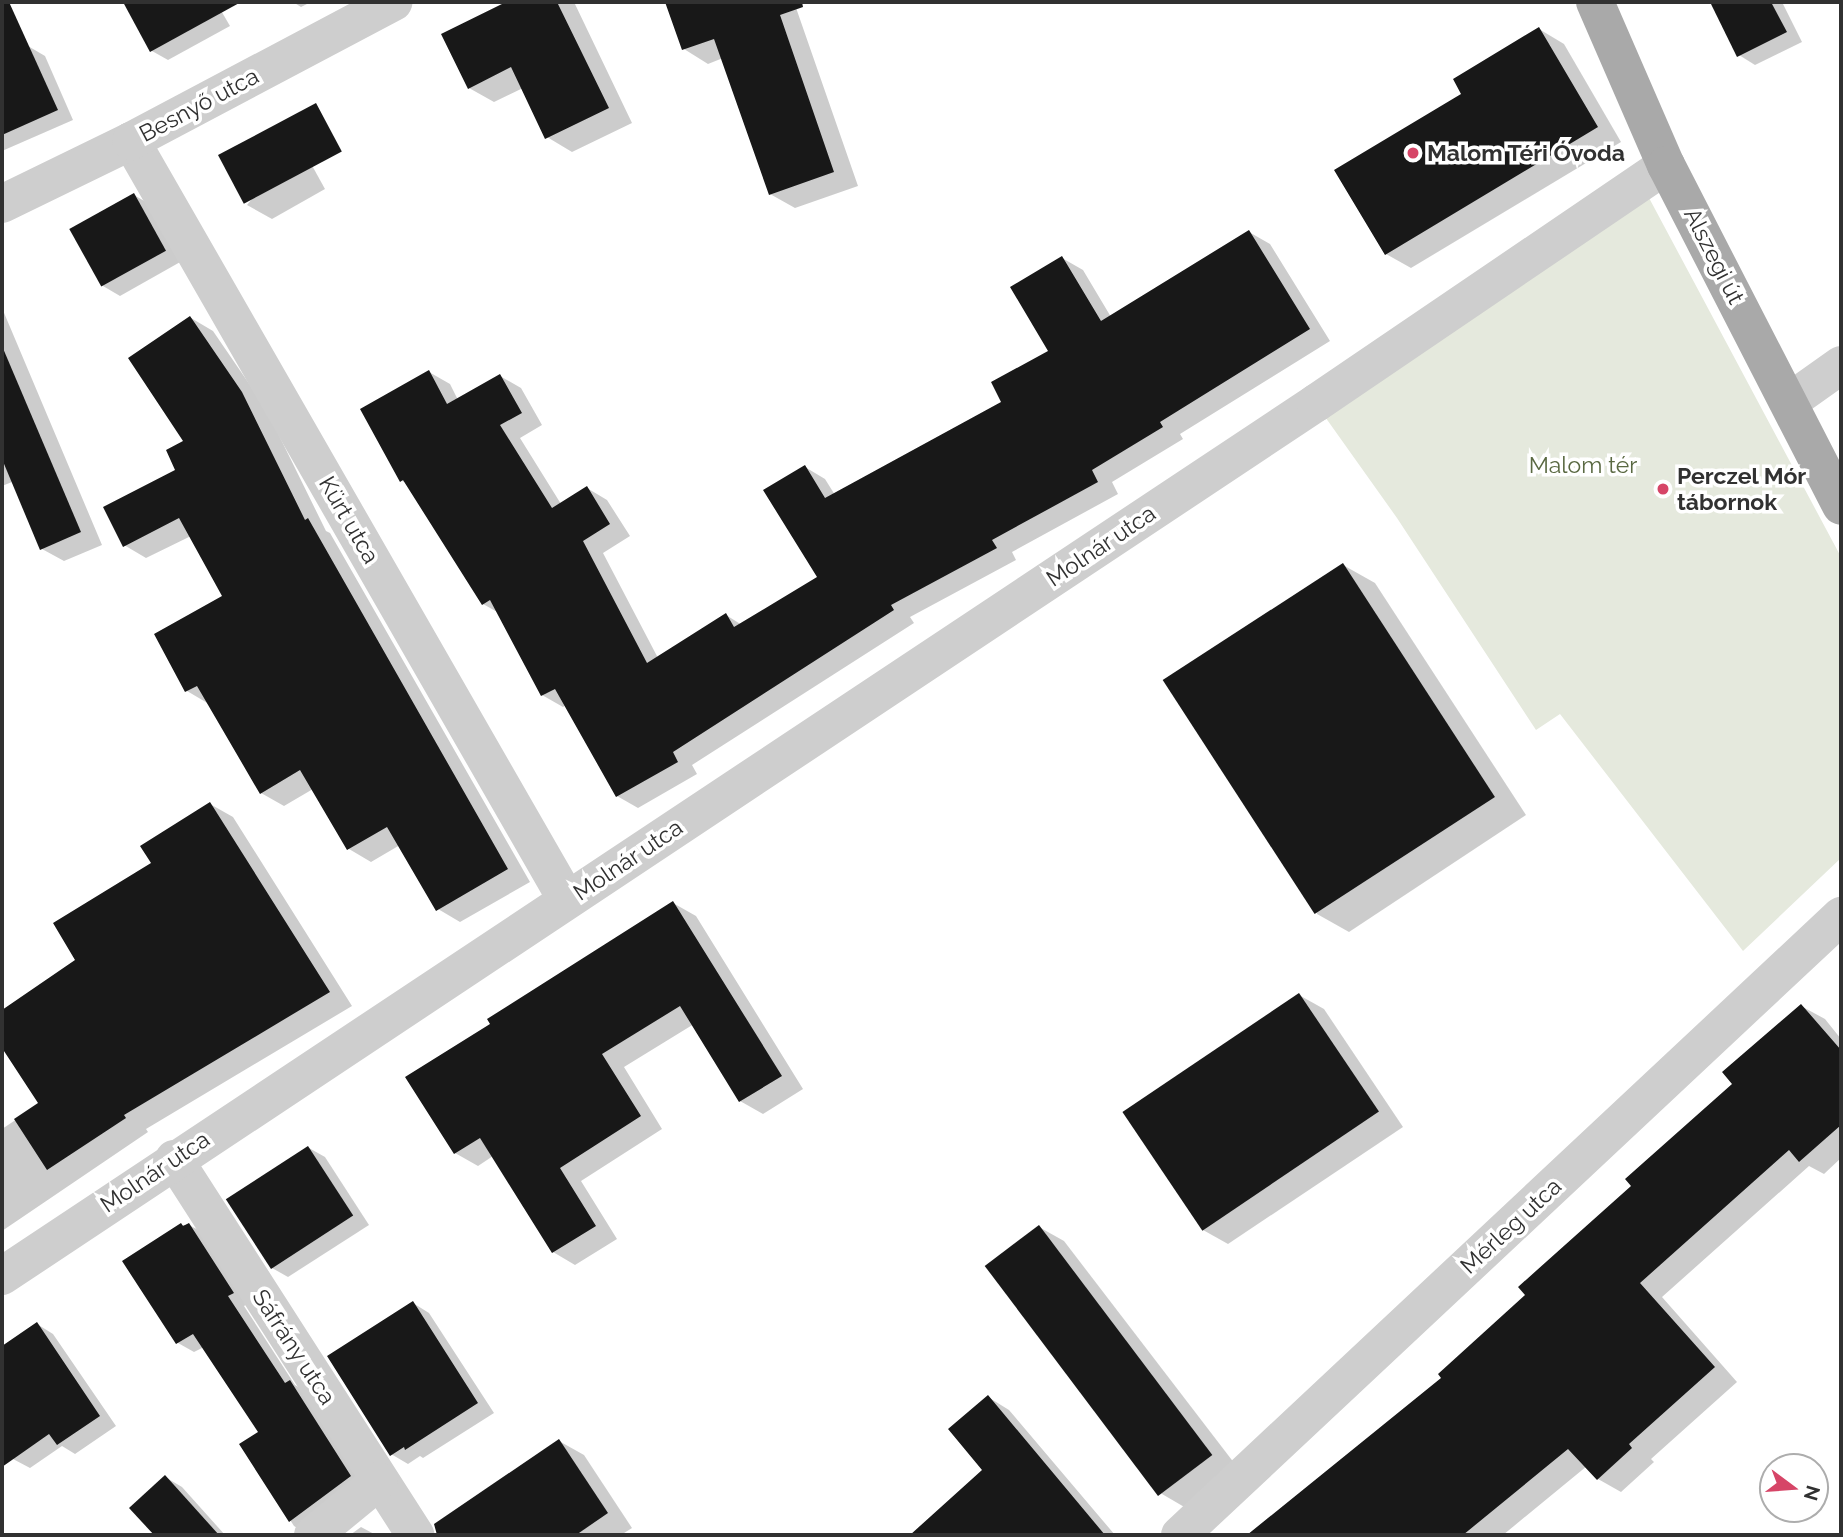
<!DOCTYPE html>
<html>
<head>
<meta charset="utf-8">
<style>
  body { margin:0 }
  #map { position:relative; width:1843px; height:1537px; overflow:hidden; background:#fff; font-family:Raleway,sans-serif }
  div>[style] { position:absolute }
  .green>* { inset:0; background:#e5e9dd }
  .shadow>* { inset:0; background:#0003 }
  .building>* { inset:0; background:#181818; transform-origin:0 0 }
  .minor>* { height:38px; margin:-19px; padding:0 19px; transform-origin:19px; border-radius:19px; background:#cecece }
  .major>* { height:38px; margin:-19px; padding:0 19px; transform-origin:19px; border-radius:19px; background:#a9a9a9 }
  .dots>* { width:19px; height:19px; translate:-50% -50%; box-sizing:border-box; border:4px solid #fff; border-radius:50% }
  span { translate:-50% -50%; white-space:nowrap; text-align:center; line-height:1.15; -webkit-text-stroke:7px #fff; paint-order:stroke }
  .street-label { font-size:23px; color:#313131 }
  .poi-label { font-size:23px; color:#313131; font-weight:700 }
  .left { translate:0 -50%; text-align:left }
  .park-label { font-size:23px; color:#5a6942 }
  .frame { position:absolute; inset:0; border:4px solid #313131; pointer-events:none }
  .north { position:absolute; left:1759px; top:1453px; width:70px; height:70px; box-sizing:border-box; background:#fff; border:2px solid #adadad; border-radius:50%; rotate:106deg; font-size:19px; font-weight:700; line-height:28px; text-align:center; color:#313131 }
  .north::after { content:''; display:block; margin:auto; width:24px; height:32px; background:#d64567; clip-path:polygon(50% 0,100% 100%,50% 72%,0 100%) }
</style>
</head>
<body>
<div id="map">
  <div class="green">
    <div style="clip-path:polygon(1648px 196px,1841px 557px,1841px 858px,1743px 951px,1560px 714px,1536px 730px,1397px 518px,1323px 414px)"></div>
  </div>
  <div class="shadow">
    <div style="clip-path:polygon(125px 2px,216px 2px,230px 26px,168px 60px,152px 51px)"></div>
    <div style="clip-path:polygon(293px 2px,311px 2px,301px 7px)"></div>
    <div style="clip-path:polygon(510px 2px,574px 2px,632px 123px,572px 152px,547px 137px,523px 88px,494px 102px,469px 88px,443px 34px)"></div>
    <div style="clip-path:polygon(667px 2px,794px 2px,858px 186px,795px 208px,770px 194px,723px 58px,708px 64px,684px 49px)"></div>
    <div style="clip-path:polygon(1712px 2px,1782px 2px,1802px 42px,1755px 65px,1739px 55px)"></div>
    <div style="clip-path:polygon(1539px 29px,1564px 44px,1621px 142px,1411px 268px,1386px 254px,1464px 94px)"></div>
    <div style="clip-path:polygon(28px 46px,45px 56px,73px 120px,2px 151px,2px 57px)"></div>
    <div style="clip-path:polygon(299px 142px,325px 189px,272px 219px,247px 205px)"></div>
    <div style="clip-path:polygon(134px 195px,151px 205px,182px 261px,120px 296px,103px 286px)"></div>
    <div style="clip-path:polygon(1249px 232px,1270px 244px,1330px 341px,1180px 434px,1183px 439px,1112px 482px,1118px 494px,1012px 552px,1016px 560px,910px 617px,914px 623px,692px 765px,697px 774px,638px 808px,617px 796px,566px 705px,563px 707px,542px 695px,499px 613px,483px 604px,407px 483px,402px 481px,429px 372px,450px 384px,458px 400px,500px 376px,521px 388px,542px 425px,520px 438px,561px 504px,587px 488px,607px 500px,630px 536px,603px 553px,658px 658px,726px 615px,742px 625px,820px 578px,805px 467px,825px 479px,835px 495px,1003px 403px,1050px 351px,1062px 258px,1083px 270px,1111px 317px)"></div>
    <div style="clip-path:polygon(2px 308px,102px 545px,64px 561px,42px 549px,12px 482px,2px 486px)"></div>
    <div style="clip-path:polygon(191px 318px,213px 331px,265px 407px,326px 531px,330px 533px,530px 882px,460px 922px,438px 909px,400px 845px,371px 862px,349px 849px,313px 789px,284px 806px,261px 793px,209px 704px,187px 691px,225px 597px,191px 536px,146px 558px,124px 545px,178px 471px,186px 442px)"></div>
    <div style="clip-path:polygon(1343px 565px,1375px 583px,1526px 815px,1349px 932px,1317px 914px)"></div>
    <div style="clip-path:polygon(210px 804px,233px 817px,352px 1006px,146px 1129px,148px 1132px,2px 1231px,2px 1129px,41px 1103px,2px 1045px,2px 1012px,78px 961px,154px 864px)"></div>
    <div style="clip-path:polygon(673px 903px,696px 916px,803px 1089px,763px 1114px,740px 1101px,694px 1024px,624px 1067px,662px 1129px,581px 1181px,617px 1239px,575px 1265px,553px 1252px,493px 1156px,478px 1166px,455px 1153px,492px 1024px)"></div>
    <div style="clip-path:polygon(1299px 995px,1324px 1009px,1403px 1127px,1228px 1244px,1203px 1230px)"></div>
    <div style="clip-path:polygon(1801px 1006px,1825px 1019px,1841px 1039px,1841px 1158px,1824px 1174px,1809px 1166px,1662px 1297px,1737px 1382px,1651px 1459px,1654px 1462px,1621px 1492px,1598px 1479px,1587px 1466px,1503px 1535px,1260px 1535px,1444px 1378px,1735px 1084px)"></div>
    <div style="clip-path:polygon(309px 1148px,325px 1157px,369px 1225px,288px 1277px,272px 1268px)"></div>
    <div style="clip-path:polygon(181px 1225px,189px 1225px,206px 1234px,249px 1303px,244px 1306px,295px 1385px,307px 1392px,367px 1486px,309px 1535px,294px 1526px,242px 1445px,260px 1433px,204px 1347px,194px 1352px,178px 1343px)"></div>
    <div style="clip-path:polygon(1039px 1227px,1064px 1241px,1238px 1468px,1186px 1508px,1162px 1494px,987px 1267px)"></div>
    <div style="clip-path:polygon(413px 1303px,429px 1313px,494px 1413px,423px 1458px,420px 1456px,408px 1464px,391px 1454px)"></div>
    <div style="clip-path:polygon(37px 1324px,53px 1334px,116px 1426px,75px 1454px,62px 1446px,30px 1468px,13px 1459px,2px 1442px,2px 1385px,4px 1383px,2px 1348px)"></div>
    <div style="clip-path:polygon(988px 1397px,1009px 1410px,1115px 1535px,913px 1535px,985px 1470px)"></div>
    <div style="clip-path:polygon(559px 1441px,584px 1455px,632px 1528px,621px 1535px,463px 1535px,450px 1515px)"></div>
    <div style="clip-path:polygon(165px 1477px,182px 1487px,225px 1535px,156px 1535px,131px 1508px)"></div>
    <div style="clip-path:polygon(361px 1527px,376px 1535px,350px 1535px)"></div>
  </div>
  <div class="building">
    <div style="clip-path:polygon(2px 2px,9px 2px,58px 110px,2px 135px)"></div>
    <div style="clip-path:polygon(123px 2px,241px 2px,150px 52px)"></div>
    <div style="clip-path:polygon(506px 2px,557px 2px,609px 108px,545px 139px,511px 67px,468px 89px,441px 34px)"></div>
    <div style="clip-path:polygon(665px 2px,802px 2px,803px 7px,780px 15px,834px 172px,769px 195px,714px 39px,682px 50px)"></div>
    <div style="clip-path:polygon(1710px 2px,1771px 2px,1787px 32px,1737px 57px)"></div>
    <div style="clip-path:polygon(1539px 27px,1598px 127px,1385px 255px,1334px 170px,1461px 94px,1453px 79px)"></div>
    <div style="left:316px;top:103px;width:55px;height:111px;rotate:62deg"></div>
    <div style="left:134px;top:193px;width:66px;height:74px;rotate:61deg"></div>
    <div style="clip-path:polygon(1249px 230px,1310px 329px,1160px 422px,1163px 427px,1092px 470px,1098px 482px,992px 540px,997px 548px,891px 605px,894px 610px,673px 752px,678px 762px,616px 797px,555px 689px,541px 696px,490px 600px,482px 605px,403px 480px,400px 482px,360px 409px,429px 370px,447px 404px,500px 374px,522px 413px,500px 425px,552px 508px,587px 486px,610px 524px,583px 541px,647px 663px,726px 613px,734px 627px,817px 577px,763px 490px,805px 465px,825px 498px,1001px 402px,991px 382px,1048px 351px,1010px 287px,1062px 256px,1101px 321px)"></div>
    <div style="clip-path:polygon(190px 316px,242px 392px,305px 520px,308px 518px,508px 869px,436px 911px,387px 827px,347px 850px,300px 770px,260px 794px,197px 686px,185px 692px,154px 634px,222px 596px,179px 518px,123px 547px,103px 507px,175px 470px,166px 450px,183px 441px,128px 358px)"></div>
    <div style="clip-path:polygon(2px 346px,81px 532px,40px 550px,2px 459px)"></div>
    <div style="left:1343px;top:563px;width:279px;height:215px;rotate:57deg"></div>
    <div style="clip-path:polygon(210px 802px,330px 992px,124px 1115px,126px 1118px,47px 1170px,14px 1119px,38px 1103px,2px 1048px,2px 1010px,75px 960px,53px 923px,151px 863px,140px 846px)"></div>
    <div style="clip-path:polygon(673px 901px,782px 1076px,739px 1102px,680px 1006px,602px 1054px,641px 1116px,560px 1168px,596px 1226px,552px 1253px,480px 1138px,454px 1154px,405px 1077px,490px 1024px,487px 1019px)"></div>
    <div style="left:1299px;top:993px;width:143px;height:213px;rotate:56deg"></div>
    <div style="clip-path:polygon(1801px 1004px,1841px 1050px,1841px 1125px,1799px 1162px,1789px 1150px,1640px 1283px,1715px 1367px,1629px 1444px,1632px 1448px,1597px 1480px,1568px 1449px,1463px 1535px,1247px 1535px,1441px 1378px,1438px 1374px,1525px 1295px,1518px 1287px,1631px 1186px,1625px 1179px,1732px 1084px,1722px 1072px)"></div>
    <div style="left:308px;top:1146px;width:83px;height:98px;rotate:57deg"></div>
    <div style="clip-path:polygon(181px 1223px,183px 1226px,189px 1223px,234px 1293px,228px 1296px,285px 1383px,290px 1380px,351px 1476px,289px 1522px,239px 1444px,258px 1432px,193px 1334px,176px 1344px,122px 1261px)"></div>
    <div style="left:1039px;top:1225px;width:288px;height:68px;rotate:53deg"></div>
    <div style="clip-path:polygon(413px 1301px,478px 1403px,405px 1450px,404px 1447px,390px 1456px,327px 1356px)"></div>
    <div style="clip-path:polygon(37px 1322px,100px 1416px,57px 1445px,49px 1434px,2px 1467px,2px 1346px)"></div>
    <div style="clip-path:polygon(988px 1395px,1105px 1535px,910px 1535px,982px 1470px,948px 1429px)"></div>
    <div style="clip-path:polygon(559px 1439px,608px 1513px,576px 1535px,437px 1535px,434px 1524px)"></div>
    <div style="clip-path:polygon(165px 1475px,219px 1535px,154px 1535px,129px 1508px)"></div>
  </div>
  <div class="minor">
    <div style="left:131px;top:141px;width:875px;rotate:60.13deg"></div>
    <div style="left:2px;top:204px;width:144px;rotate:-26deg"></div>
    <div style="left:131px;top:141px;width:297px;rotate:-27.9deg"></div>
    <div style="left:1789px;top:402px;width:64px;rotate:-35.4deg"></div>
    <div style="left:174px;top:1159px;width:447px;rotate:57.3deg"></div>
    <div style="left:2px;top:1276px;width:1578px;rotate:-33.6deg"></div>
    <div style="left:1316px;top:403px;width:423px;rotate:-34.2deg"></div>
    <div style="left:313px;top:1535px;width:85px;rotate:-39.3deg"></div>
    <div style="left:1180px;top:1535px;width:906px;rotate:-43.12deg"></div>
  </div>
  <div class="major">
    <div style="left:1595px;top:2px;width:178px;rotate:66.5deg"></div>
    <div style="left:1666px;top:165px;width:383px;rotate:62.8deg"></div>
  </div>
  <div class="dots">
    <div style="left:1413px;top:153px;background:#d64567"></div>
    <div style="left:1663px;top:489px;background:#d64567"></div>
  </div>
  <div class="street-label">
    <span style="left:199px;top:105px;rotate:-28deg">Besnyő utca</span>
    <span style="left:1714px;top:256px;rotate:63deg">Alszegi út</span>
    <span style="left:349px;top:520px;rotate:60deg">Kürt utca</span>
    <span style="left:1101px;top:546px;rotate:-34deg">Molnár utca</span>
    <span style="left:628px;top:860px;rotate:-34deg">Molnár utca</span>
    <span style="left:155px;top:1172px;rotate:-34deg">Molnár utca</span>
    <span style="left:1511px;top:1226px;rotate:-43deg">Mérleg utca</span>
    <span style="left:294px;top:1347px;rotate:57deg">Sáfrány utca</span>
  </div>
  <div class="poi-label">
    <span class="left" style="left:1427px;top:153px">Malom Téri Óvoda</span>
    <span class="left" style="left:1677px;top:489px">Perczel Mór<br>tábornok</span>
  </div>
  <div class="park-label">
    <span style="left:1583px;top:465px">Malom tér</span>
  </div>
  <div class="frame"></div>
  <div class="north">N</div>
</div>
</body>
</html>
